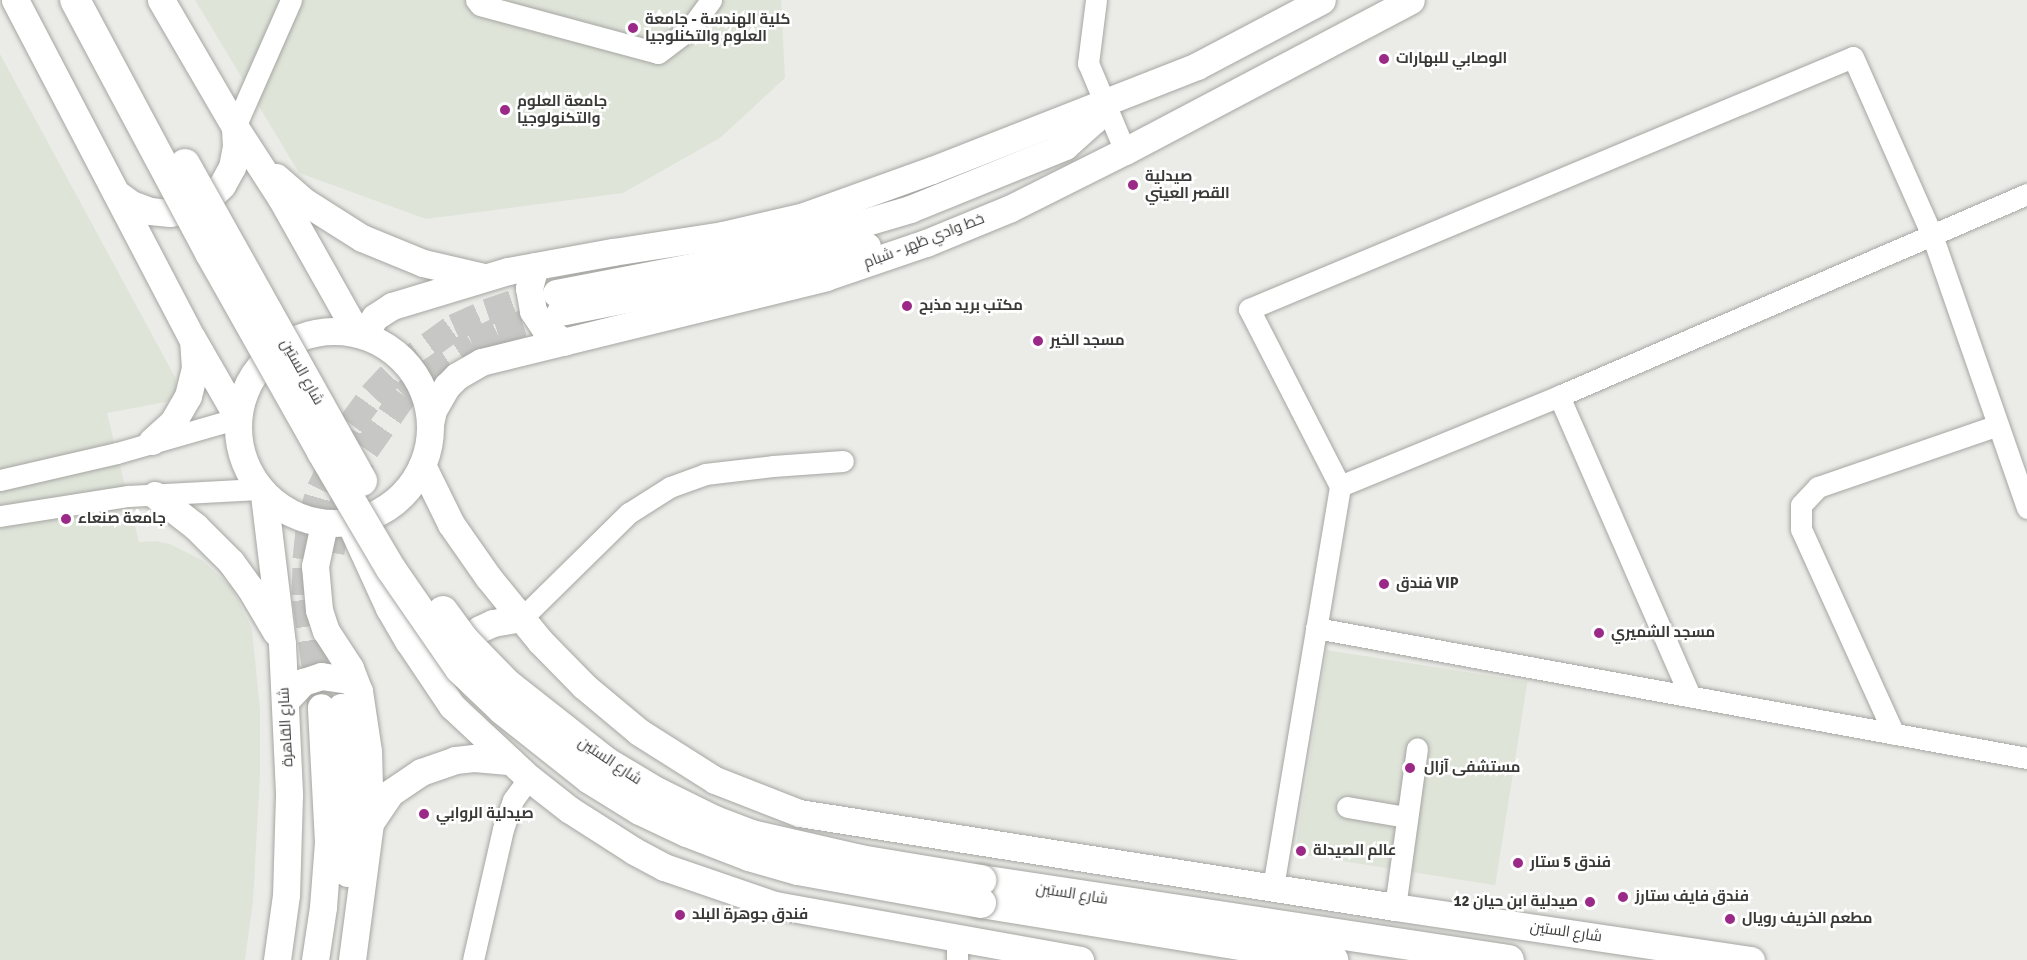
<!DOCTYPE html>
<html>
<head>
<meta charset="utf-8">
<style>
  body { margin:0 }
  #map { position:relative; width:2027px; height:960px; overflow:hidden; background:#ebece8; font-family:Signika,Cairo,sans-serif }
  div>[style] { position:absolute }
  .built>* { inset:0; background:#dfe4d9; transform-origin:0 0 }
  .major-tunnel>* { height:27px; margin-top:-13.5px; transform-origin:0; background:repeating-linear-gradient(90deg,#c7c8c5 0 27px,transparent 0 41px) }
  .roads { filter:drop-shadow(0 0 2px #a5a6a2) drop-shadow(0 0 2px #a5a6a2) }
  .minor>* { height:21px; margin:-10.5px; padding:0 10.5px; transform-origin:10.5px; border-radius:10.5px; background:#fff }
  .major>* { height:27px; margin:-13.5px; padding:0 13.5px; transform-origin:13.5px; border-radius:13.5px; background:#fff }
  .major>.ring { margin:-13.5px; padding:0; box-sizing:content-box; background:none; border:27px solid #fff; border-radius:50% }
  .highway>* { height:30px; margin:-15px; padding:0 15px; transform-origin:15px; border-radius:15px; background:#fff }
  .bridges { filter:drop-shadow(0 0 2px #a5a6a2) drop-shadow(0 0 2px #a5a6a2) }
  .highway-bridge>* { height:30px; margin:-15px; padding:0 15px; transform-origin:15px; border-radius:15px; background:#fff }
  .dots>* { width:16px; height:16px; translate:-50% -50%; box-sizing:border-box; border:3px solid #fff; border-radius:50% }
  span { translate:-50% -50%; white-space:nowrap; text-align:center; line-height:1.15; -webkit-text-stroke:5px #fff; paint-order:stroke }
  .poi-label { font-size:15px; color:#393a38; font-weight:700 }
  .left { translate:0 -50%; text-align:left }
  .right { translate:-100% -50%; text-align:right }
  .street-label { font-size:15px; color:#393a38 }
</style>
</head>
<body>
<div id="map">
  <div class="built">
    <div style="clip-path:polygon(195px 0,781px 0,785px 78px,720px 138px,623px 193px,426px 219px,299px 173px)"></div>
    <div style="clip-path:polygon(0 54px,175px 377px,177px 388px,173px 397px,166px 402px,107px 413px,139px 542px,156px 541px,170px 544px,202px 560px,232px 588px,252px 629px,260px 709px,260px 776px,253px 901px,245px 960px,0 960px)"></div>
    <div style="left:1327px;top:650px;width:203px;height:206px;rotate:9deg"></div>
  </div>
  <div class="major-tunnel">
    <div style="left:331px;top:552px;width:33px;rotate:-79deg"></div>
    <div style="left:337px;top:520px;width:38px;rotate:-70deg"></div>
    <div style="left:350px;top:484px;width:38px;rotate:-65deg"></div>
    <div style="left:366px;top:449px;width:66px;rotate:-54.9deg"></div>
    <div style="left:404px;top:395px;width:29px;rotate:-44deg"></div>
    <div style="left:425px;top:375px;width:57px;rotate:-34.2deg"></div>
    <div style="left:472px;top:343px;width:28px;rotate:-26deg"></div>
    <div style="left:497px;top:331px;width:66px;rotate:-16.8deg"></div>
    <div style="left:321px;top:707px;width:113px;rotate:-98.1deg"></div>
    <div style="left:305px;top:595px;width:36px;rotate:-88deg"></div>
    <div style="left:306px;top:559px;width:36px;rotate:-84deg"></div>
    <div style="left:310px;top:523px;width:35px;rotate:-74deg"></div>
    <div style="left:320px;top:489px;width:72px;rotate:-64.5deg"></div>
    <div style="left:351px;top:424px;width:36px;rotate:-54deg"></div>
    <div style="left:372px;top:395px;width:35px;rotate:-47deg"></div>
    <div style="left:396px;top:369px;width:72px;rotate:-35.9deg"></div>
    <div style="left:454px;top:327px;width:36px;rotate:-24deg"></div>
    <div style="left:487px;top:312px;width:36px;rotate:-19deg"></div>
    <div style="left:521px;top:300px;width:34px;rotate:-10deg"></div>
  </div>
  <div class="roads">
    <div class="minor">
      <div style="left:476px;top:0;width:6px;rotate:51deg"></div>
      <div style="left:480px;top:5px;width:184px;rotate:15.1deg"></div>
      <div style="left:658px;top:53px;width:40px;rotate:-37deg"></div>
      <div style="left:690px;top:29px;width:36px;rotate:-54deg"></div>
      <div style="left:1096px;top:0;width:64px;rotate:97.2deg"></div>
      <div style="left:1088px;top:63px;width:95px;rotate:67.2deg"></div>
      <div style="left:235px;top:127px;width:139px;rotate:-66.2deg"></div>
      <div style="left:1559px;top:396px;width:327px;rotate:66.4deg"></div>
      <div style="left:0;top:480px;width:120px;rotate:-13deg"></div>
      <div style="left:117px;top:453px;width:126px;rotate:-16.1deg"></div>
      <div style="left:1340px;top:486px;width:199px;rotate:-117.2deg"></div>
      <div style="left:1249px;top:309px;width:654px;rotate:-22.65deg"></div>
      <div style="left:1853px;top:57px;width:195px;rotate:66.1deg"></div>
      <div style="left:1932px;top:235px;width:289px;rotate:70.8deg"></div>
      <div style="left:0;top:516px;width:130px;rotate:-8.9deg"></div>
      <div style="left:128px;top:496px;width:131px;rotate:-3.1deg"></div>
      <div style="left:522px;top:618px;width:150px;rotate:-44.5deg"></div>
      <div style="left:629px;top:513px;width:49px;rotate:-32.4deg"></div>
      <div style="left:670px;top:487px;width:37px;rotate:-20deg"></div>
      <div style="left:705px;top:474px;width:68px;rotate:-6.7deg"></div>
      <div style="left:773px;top:466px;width:70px;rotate:-4.1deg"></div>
      <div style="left:1316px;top:628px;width:723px;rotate:10.36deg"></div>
      <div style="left:1894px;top:734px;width:225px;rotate:-114.4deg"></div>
      <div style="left:1801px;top:529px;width:24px;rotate:-90deg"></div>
      <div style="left:1801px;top:505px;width:25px;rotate:-47deg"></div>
      <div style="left:1818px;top:487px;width:190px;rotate:-19deg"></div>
      <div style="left:1347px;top:807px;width:60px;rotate:9.6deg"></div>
      <div style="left:1273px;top:887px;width:407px;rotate:-80.5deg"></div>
      <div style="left:1340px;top:486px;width:237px;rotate:-22.3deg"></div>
      <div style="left:1559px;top:396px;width:510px;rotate:-23.35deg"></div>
      <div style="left:1395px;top:907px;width:160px;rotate:-82.1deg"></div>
      <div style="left:957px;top:939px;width:21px;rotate:90deg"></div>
      <div style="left:473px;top:960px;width:134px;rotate:-77.1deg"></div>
      <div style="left:503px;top:829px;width:31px;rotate:-71deg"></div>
      <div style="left:513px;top:800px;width:27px;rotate:-54deg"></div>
    </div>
    <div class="major">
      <div style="left:15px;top:0;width:382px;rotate:62.4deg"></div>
      <div style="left:192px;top:338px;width:92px;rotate:60.1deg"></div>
      <div style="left:161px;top:0;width:147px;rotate:59.8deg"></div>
      <div style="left:235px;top:127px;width:85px;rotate:57.1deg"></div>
      <div style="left:281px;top:198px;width:155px;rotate:60.6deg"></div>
      <div style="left:276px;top:177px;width:38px;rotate:41deg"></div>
      <div style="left:305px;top:202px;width:67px;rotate:32.3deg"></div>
      <div style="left:362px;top:238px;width:66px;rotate:22.3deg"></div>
      <div style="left:423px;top:263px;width:63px;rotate:12.9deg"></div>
      <div style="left:116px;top:193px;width:19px;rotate:36deg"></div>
      <div style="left:131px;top:204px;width:20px;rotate:20deg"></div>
      <div style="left:150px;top:211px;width:20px;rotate:6deg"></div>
      <div style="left:170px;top:213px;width:20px;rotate:-11deg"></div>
      <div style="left:190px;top:209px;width:21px;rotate:-29deg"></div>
      <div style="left:208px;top:199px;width:20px;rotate:-45deg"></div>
      <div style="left:222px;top:185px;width:21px;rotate:-61deg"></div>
      <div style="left:232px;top:167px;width:20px;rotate:-79deg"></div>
      <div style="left:236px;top:147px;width:20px;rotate:-93deg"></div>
      <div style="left:535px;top:266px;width:23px;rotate:105deg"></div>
      <div style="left:529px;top:288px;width:23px;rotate:80deg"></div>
      <div style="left:533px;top:311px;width:22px;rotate:56deg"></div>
      <div style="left:545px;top:329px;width:23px;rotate:34deg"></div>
      <div style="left:556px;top:293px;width:202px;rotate:-10.9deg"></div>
      <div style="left:754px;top:255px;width:163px;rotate:-16.4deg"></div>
      <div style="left:910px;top:209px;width:167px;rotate:-22.1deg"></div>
      <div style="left:1065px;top:146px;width:39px;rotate:-42deg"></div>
      <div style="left:1094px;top:120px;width:21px;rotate:-59deg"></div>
      <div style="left:560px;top:312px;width:156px;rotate:-11.1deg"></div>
      <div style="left:713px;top:282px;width:158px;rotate:-13.2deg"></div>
      <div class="ring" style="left:238px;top:331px;width:165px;height:165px"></div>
      <div style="left:364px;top:335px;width:21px;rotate:-59deg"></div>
      <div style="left:375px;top:317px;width:20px;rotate:-33deg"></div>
      <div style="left:392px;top:306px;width:121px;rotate:-16.8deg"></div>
      <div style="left:508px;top:271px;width:107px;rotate:-10.3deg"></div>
      <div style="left:613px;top:252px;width:111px;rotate:-8.8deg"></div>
      <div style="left:723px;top:235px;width:83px;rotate:-13.2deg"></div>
      <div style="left:804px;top:216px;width:136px;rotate:-19.8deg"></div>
      <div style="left:932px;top:170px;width:285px;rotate:-21.4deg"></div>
      <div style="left:1197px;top:66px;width:141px;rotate:-27.8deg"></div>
      <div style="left:430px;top:424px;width:14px;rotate:-78deg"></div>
      <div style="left:433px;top:410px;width:28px;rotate:-60deg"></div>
      <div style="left:447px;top:386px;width:14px;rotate:-45deg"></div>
      <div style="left:457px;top:376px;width:28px;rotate:-30deg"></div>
      <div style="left:481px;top:362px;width:355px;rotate:-13.8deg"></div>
      <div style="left:826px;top:277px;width:106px;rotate:-18.8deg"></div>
      <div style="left:926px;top:243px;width:90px;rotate:-22.3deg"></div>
      <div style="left:1009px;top:209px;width:130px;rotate:-26.6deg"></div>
      <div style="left:1125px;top:151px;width:323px;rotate:-27.8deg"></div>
      <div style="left:152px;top:441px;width:28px;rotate:-42deg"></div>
      <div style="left:173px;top:422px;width:30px;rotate:-60deg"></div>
      <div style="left:188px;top:396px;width:29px;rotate:-76deg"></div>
      <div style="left:195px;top:368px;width:26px;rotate:-94deg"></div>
      <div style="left:422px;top:465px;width:66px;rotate:63.8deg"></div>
      <div style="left:451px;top:524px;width:65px;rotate:55.1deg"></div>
      <div style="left:488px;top:577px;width:82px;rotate:50.9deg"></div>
      <div style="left:540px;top:641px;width:63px;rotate:45.6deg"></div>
      <div style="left:584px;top:686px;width:72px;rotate:39.9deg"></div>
      <div style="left:639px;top:732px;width:90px;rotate:32.3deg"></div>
      <div style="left:715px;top:780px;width:90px;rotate:21.4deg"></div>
      <div style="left:799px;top:813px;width:603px;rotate:8.96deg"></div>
      <div style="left:1395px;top:907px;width:360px;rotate:8.5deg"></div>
      <div style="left:155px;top:495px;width:51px;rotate:37.8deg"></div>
      <div style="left:195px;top:526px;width:51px;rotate:45deg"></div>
      <div style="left:231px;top:562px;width:32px;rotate:54deg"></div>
      <div style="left:250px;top:588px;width:51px;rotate:59.4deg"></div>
      <div style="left:264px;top:495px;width:150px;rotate:83.1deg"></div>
      <div style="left:282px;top:644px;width:151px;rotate:87.3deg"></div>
      <div style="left:289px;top:795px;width:100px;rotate:91.7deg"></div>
      <div style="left:286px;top:895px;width:66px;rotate:97.9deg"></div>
      <div style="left:350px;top:523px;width:94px;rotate:65.4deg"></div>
      <div style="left:389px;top:608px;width:39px;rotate:60deg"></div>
      <div style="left:409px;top:642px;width:77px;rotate:56.1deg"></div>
      <div style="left:452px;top:706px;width:105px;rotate:43.1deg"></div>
      <div style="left:529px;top:778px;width:52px;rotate:38deg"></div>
      <div style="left:570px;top:810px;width:76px;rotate:32.6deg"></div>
      <div style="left:634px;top:851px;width:34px;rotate:28deg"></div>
      <div style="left:664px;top:867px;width:117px;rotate:18.9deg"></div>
      <div style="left:775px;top:905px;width:310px;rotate:10.2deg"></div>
      <div style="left:324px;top:524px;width:43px;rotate:102.1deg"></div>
      <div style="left:315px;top:566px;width:44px;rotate:84.8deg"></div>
      <div style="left:319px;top:610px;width:22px;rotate:72deg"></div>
      <div style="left:326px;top:631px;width:44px;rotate:57deg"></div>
      <div style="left:350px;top:668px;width:25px;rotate:69deg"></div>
      <div style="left:359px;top:691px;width:61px;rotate:81.5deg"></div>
      <div style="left:368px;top:751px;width:72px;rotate:88.4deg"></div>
      <div style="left:370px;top:823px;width:138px;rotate:97.5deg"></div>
      <div style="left:451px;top:655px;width:25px;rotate:-47deg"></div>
      <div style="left:468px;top:637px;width:14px;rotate:-34deg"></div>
      <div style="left:480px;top:629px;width:14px;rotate:-25deg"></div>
      <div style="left:493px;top:623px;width:29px;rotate:-10deg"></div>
      <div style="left:286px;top:700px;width:25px;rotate:-47deg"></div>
      <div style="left:303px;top:682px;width:19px;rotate:-18deg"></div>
      <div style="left:321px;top:676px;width:29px;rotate:8deg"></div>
      <div style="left:350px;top:680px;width:14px;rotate:51deg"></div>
      <div style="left:341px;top:707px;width:118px;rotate:85.6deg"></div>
      <div style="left:350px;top:825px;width:48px;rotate:93.6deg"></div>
      <div style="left:370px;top:823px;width:36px;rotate:-56deg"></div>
      <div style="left:390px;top:793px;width:37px;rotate:-34deg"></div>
      <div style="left:421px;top:772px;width:36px;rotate:-19deg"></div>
      <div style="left:455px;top:760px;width:19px;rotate:-6deg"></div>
      <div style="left:474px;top:758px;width:37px;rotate:5deg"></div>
      <div style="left:315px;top:960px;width:54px;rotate:-81.4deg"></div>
      <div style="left:323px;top:907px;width:65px;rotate:-85.6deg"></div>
      <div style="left:328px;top:842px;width:135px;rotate:-93deg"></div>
    </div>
    <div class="highway">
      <div style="left:981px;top:880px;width:534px;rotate:8.62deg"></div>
      <div style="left:981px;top:903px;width:357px;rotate:9.2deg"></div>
    </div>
  </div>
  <div class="bridges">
    <div class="highway-bridge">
      <div style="left:75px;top:0;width:287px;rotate:61.9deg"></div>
      <div style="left:210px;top:253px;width:228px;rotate:60.6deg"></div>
      <div style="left:322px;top:452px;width:136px;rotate:59.5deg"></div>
      <div style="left:391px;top:569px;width:121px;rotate:55.4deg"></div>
      <div style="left:460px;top:669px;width:59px;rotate:43.6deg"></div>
      <div style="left:503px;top:710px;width:111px;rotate:38.4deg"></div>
      <div style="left:590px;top:779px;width:59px;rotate:31.8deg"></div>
      <div style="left:640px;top:810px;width:52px;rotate:25.1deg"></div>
      <div style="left:687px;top:832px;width:66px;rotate:21.2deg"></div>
      <div style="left:749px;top:856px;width:51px;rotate:15.9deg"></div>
      <div style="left:798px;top:870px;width:186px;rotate:10.2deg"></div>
      <div style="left:185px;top:164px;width:363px;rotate:60.8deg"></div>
      <div style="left:443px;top:611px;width:37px;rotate:54deg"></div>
      <div style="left:465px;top:641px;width:60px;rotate:45.7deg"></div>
      <div style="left:507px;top:684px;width:126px;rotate:38.2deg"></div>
      <div style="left:606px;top:762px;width:58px;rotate:31deg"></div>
      <div style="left:656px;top:792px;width:66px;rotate:26.2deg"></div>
      <div style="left:715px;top:821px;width:40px;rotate:21deg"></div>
      <div style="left:752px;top:835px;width:111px;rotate:13deg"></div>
      <div style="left:860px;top:860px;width:123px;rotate:9.4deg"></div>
    </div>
  </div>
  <div class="dots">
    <div style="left:633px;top:28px;background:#9a2987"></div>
    <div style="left:1384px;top:59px;background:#9a2987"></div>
    <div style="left:505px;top:110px;background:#9a2987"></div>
    <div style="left:1133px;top:185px;background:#9a2987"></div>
    <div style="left:907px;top:306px;background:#9a2987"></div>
    <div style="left:1038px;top:341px;background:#9a2987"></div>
    <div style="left:66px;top:519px;background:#9a2987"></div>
    <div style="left:1384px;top:584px;background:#9a2987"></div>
    <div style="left:1599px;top:633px;background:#9a2987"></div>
    <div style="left:1410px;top:768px;background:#9a2987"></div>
    <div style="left:424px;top:814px;background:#9a2987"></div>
    <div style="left:1301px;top:851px;background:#9a2987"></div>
    <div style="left:1518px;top:863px;background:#9a2987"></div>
    <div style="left:1623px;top:897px;background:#9a2987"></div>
    <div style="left:1590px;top:902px;background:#9a2987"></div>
    <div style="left:680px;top:915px;background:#9a2987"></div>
    <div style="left:1730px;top:919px;background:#9a2987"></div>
  </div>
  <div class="poi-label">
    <span class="left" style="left:645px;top:28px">كلية الهندسة - جامعة<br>العلوم والتكنلوجيا</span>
    <span class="left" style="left:1396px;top:59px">الوصابي للبهارات</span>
    <span class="left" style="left:517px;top:110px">جامعة العلوم<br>والتكنولوجيا</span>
    <span class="left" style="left:1145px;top:185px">صيدلية<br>القصر العيني</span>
    <span class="left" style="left:919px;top:306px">مكتب بريد مذبح</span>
    <span class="left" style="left:1050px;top:341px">مسجد الخير</span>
    <span class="left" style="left:78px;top:519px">جامعة صنعاء</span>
    <span class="left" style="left:1396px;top:584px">فندق VIP</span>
    <span class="left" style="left:1611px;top:633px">مسجد الشميري</span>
    <span class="left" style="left:1424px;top:768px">مستشفى آزال</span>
    <span class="left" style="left:436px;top:814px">صيدلية الروابي</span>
    <span class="left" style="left:1313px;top:851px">عالم الصيدلة</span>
    <span class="left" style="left:1530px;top:863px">فندق 5 ستار</span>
    <span class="left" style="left:1635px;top:897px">فندق فايف ستارز</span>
    <span class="right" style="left:1578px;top:902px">صيدلية ابن حيان 12</span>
    <span class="left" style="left:692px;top:915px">فندق جوهرة البلد</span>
    <span class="left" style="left:1742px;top:919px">مطعم الخريف رويال</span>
  </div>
  <div class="street-label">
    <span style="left:924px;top:241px;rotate:-21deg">خط وادي ظهر - شبام</span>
    <span style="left:302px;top:372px;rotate:61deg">شارع الستين</span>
    <span style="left:286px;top:727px;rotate:-93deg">شارع القاهرة</span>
    <span style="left:610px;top:761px;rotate:34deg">شارع الستين</span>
    <span style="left:1072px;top:894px;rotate:9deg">شارع الستين</span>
    <span style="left:1566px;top:932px;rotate:8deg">شارع الستين</span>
  </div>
</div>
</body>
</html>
